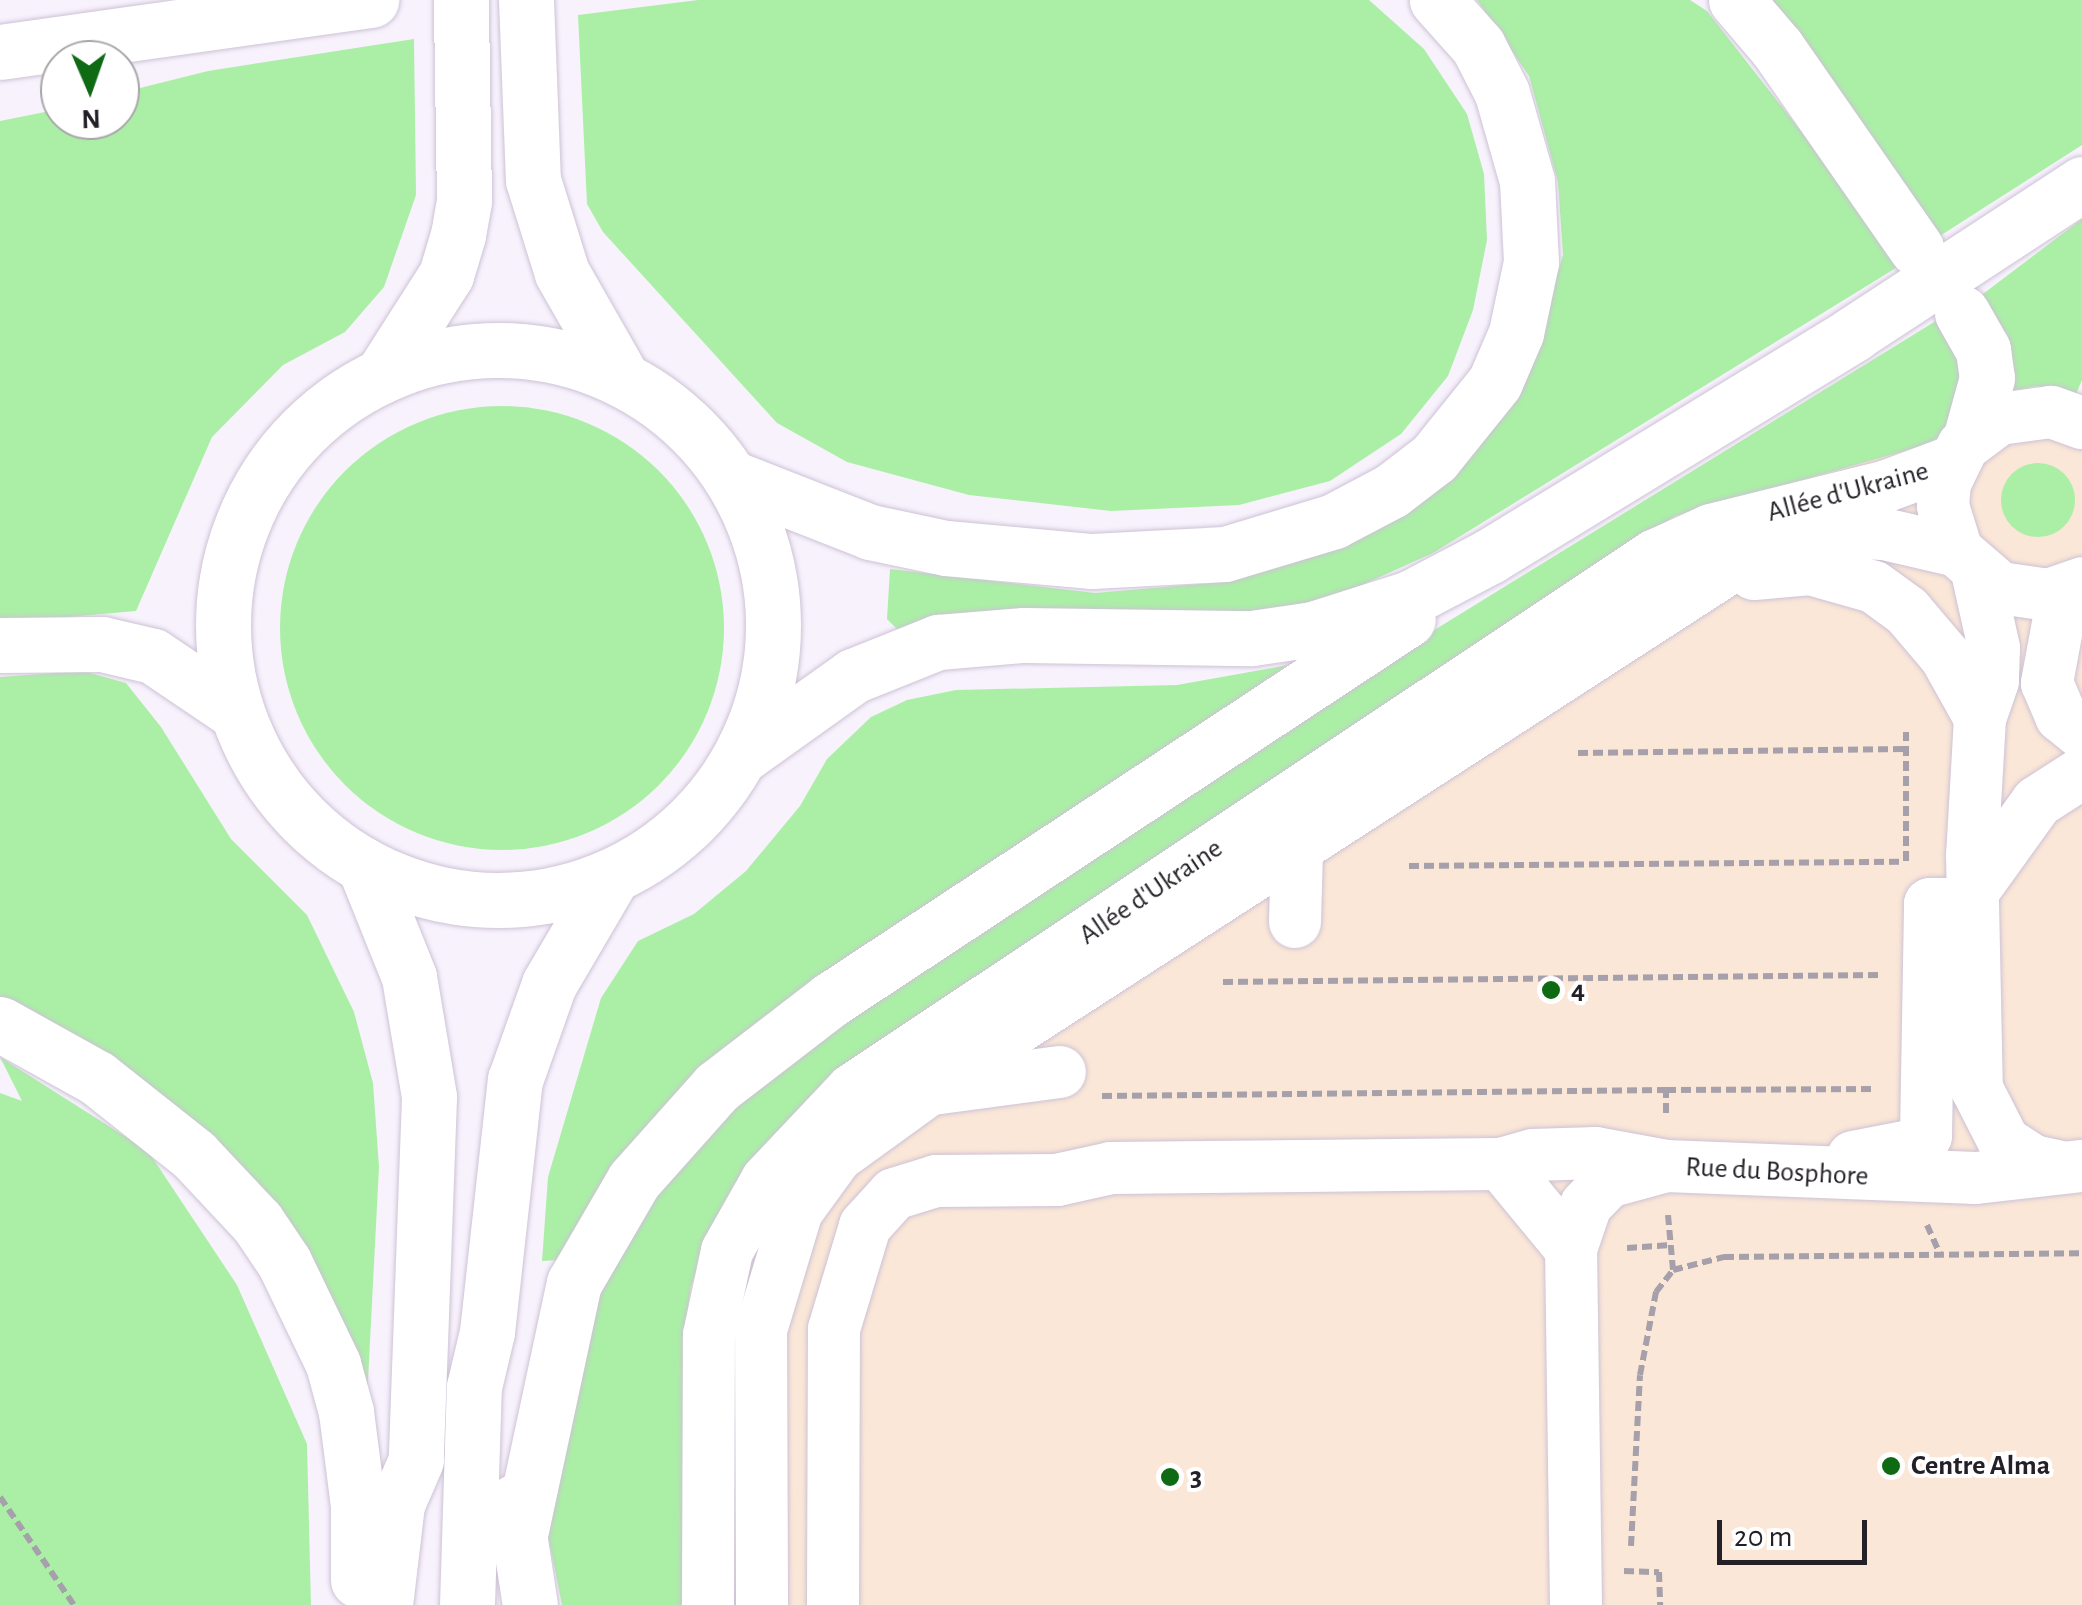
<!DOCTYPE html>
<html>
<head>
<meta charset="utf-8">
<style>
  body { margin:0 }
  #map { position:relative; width:2082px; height:1605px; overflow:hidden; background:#f8f2fd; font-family:"Alegreya Sans",sans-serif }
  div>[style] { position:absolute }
  .commercial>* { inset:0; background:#fbe7d7 }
  .green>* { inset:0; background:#abefa6 }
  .round { border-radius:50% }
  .path>* { height:6px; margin-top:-3px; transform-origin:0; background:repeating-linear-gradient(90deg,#a5a0a9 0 10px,transparent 0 15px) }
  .roads { filter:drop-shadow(0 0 2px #cdc2d5) drop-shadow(0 0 2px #cdc2d5) }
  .minor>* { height:52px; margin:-26px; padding:0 26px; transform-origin:26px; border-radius:26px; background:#fff }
  .highway>* { height:55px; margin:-27.5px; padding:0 27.5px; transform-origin:27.5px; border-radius:27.5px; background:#fff }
  .highway>.ring { margin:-27.5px; padding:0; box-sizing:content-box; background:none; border:55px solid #fff; border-radius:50% }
  .dots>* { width:28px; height:28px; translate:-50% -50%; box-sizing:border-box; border:5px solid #fff; border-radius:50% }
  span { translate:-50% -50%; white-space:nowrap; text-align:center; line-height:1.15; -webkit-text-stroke:8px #fff; paint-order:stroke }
  .street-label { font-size:28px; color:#242027 }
  .poi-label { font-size:28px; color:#242027; font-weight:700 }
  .left { translate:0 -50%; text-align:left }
  .north { position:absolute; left:40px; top:40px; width:100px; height:100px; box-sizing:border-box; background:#fff; border:2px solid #a7a6a9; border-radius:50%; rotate:178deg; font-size:28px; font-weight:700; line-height:40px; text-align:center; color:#242027 }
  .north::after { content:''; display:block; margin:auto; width:35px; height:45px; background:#0e6a13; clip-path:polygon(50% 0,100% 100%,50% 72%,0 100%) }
  .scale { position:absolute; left:1717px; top:1520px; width:150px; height:45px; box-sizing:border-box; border:5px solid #242027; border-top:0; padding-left:12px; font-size:30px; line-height:35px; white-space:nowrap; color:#242027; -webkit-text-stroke:8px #fff; paint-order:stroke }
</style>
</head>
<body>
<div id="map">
  <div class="commercial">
    <div style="clip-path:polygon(2021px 388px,2053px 388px,2082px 400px,2082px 1605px,687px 1605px,683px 1344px,691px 1286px,711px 1235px,850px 1073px,1675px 516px,1929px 444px)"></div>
  </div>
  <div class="green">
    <div style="clip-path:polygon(698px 0,1369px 0,1424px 49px,1467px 114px,1484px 174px,1487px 240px,1473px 310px,1448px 376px,1401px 434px,1330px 481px,1239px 505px,1111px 511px,969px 495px,847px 462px,777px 423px,603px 232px,587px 204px,578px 15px)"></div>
    <div style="clip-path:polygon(1477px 0,1690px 0,1707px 11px,1904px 263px,1433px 553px,1344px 593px,1257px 615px,900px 632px,887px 619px,890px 569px,1095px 593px,1212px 583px,1313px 553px,1541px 328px,1563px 255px,1558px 182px,1529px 76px)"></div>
    <div style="clip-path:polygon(1764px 0,2082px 0,2082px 145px,1932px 241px)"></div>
    <div style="clip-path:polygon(414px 39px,416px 195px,384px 287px,345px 332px,283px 365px,212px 437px,136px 611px,0 623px,0 121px,60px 109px,60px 120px,120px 120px,120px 93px,208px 71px)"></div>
    <div style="clip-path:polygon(2082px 219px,2082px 380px,2076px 394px,2037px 386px,2005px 392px,1971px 303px)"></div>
    <div style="clip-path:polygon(1939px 319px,1964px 353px,1958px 421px,1929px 444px,1675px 516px,850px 1073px,711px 1235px,691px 1286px,683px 1344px,687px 1605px,562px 1605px,546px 1526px,575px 1345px,629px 1225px,762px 1067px,1368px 671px)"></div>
    <div class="round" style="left:280px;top:406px;width:444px;height:444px"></div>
    <div class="round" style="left:2001px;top:463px;width:74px;height:74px"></div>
    <div style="clip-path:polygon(1288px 665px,907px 924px,560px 1260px,542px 1261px,548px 1177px,601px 998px,638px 941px,694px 914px,746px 871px,800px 806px,827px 759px,871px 717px,907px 700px,956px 690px,1177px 685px)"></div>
    <div style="clip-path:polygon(83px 671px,126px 683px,161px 727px,231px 839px,307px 915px,354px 1012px,373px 1083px,379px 1167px,367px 1400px,343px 1334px,0 1005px,0 677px)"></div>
    <div style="clip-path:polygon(0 1057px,148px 1151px,237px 1285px,307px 1444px,311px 1605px,0 1605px,0 1093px,22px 1101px)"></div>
  </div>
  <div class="path">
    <div style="left:1578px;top:753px;width:328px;rotate:-0.7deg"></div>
    <div style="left:1906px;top:861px;width:129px;rotate:-90deg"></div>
    <div style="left:1409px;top:866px;width:491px;rotate:-0.5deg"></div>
    <div style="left:1223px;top:982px;width:657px;rotate:-0.61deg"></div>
    <div style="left:1102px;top:1096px;width:564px;rotate:-0.61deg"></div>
    <div style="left:1666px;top:1113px;width:23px;rotate:-90deg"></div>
    <div style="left:1666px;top:1090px;width:210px;rotate:-0.3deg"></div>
    <div style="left:1668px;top:1215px;width:55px;rotate:84.8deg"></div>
    <div style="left:1927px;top:1225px;width:34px;rotate:66deg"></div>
    <div style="left:1627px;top:1248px;width:44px;rotate:-3.9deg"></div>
    <div style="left:0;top:1497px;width:131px;rotate:55.6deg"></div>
    <div style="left:1631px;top:1546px;width:171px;rotate:-87deg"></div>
    <div style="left:1640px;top:1375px;width:85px;rotate:-79.1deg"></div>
    <div style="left:1656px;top:1292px;width:28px;rotate:-52deg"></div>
    <div style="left:1673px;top:1270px;width:53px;rotate:-14.3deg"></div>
    <div style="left:1724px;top:1257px;width:358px;rotate:-0.6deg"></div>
    <div style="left:1624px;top:1571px;width:35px;rotate:2deg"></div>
    <div style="left:1659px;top:1572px;width:33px;rotate:88deg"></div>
  </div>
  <div class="roads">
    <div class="minor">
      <div style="left:2082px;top:423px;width:33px;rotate:-160deg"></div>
      <div style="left:2051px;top:412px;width:52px;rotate:172.3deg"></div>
      <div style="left:1999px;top:419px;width:45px;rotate:143.1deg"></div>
      <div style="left:1963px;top:446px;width:41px;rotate:115.9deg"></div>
      <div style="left:1945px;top:483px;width:23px;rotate:95deg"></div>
      <div style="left:1943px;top:506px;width:47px;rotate:72.7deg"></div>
      <div style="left:1957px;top:551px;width:57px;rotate:40.7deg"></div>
      <div style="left:2000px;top:588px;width:49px;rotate:8.3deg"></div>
      <div style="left:2048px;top:595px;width:36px;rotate:-19deg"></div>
      <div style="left:1754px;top:574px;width:56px;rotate:-5.1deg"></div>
      <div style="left:1810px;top:569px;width:66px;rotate:15.7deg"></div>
      <div style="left:1874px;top:587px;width:41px;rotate:36deg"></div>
      <div style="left:1907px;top:611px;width:60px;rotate:49.7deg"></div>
      <div style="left:1946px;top:657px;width:70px;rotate:60.9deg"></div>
      <div style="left:1978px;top:576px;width:74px;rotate:77.5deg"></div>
      <div style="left:1994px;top:648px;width:33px;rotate:92deg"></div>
      <div style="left:1993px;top:681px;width:39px;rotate:109deg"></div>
      <div style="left:1980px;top:718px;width:137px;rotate:93.3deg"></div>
      <div style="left:1972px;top:855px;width:234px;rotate:88.8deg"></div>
      <div style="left:1977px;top:1089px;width:59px;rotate:63deg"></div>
      <div style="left:2004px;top:1142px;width:35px;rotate:33deg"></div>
      <div style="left:2033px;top:1161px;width:25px;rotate:12deg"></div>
      <div style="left:2064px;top:591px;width:94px;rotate:100.5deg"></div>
      <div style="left:2047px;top:683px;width:36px;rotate:67deg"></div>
      <div style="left:2061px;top:716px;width:27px;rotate:39deg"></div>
      <div style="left:1971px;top:894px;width:113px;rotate:-54.3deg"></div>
      <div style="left:2037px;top:802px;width:54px;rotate:-32.8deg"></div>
      <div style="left:1295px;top:922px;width:73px;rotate:-88.4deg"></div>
      <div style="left:932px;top:1089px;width:129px;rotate:-7.6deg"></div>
      <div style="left:1853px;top:1157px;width:63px;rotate:-11deg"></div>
      <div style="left:1915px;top:1145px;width:14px;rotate:-39deg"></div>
      <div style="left:1926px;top:1136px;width:232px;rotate:-89deg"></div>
      <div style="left:1930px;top:904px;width:41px"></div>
      <div style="left:1501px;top:1164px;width:110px;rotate:50.5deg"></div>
      <div style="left:708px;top:1605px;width:270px;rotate:-89.8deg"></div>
      <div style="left:709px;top:1335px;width:86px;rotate:-77.9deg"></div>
      <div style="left:727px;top:1251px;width:81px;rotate:-60.6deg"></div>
      <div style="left:767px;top:1180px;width:124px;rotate:-46.6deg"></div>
      <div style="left:852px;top:1090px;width:964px;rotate:-33.66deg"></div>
      <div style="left:1654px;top:556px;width:63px;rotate:-24.5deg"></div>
      <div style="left:1711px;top:530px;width:178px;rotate:-14deg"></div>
      <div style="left:1884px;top:487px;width:75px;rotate:-20.4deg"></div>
      <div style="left:762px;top:1605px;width:275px;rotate:-90.2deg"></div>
      <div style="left:761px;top:1330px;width:124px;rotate:-73.2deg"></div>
      <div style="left:797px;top:1211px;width:68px;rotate:-54deg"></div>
      <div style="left:837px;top:1156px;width:183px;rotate:-35.9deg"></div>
      <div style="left:985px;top:1049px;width:903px;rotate:-32.88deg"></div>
      <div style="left:1743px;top:559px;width:39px;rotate:-23deg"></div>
      <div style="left:1779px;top:544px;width:61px;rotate:-11.3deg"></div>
      <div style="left:1839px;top:532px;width:45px;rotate:2.5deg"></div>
      <div style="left:1884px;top:534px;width:75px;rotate:13.1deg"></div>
      <div style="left:833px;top:1605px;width:276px;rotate:-89.8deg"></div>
      <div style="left:834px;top:1329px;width:108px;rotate:-73.2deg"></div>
      <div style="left:865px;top:1226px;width:43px;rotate:-47.8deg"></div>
      <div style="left:894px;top:1194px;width:44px;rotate:-17.2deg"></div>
      <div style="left:936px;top:1181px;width:121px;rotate:-0.5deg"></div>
      <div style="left:1057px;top:1180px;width:55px;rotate:-12.5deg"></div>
      <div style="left:1111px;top:1168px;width:390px;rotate:-0.6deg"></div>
      <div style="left:1501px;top:1164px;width:33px;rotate:-16deg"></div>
      <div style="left:1533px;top:1155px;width:63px;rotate:-1.8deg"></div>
      <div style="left:1596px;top:1153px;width:71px;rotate:10.5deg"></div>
      <div style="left:1576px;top:1605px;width:356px;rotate:-90.8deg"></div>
      <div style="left:1571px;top:1249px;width:46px;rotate:-71.2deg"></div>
      <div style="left:1586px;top:1205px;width:32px;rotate:-46deg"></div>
      <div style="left:1608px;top:1182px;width:60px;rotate:-15.4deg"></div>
      <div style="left:1666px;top:1166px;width:310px;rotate:2.2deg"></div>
      <div style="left:1976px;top:1178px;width:107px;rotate:-6.5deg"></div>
    </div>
    <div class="highway">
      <div style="left:526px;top:0;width:180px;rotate:87.8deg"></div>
      <div style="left:533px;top:180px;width:97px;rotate:72.7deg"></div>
      <div style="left:562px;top:273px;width:123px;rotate:60.3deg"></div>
      <div style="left:1736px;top:0;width:63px;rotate:49.5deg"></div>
      <div style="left:1777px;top:48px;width:244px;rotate:55.2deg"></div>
      <div style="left:0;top:52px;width:375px;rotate:-8deg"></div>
      <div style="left:1962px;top:313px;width:43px;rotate:60.4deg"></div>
      <div style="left:1983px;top:350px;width:28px;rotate:82deg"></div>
      <div style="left:1987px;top:378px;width:60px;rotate:105.4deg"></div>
      <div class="ring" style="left:223px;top:350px;width:495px;height:495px"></div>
      <div style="left:382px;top:375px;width:119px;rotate:-57.4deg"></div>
      <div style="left:446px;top:275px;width:42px;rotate:-73.3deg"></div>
      <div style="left:458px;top:235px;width:35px;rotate:-80deg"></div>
      <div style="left:464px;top:201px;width:201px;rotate:-90.9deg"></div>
      <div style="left:730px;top:477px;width:150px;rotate:21.4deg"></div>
      <div style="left:870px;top:532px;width:78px;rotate:11.9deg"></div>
      <div style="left:946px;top:548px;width:147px;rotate:5.1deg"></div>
      <div style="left:1092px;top:561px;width:133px;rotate:-3deg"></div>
      <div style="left:1225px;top:554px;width:114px;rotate:-16.8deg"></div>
      <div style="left:1334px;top:521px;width:64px;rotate:-27.8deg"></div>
      <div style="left:1391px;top:491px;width:54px;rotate:-37.5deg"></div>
      <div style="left:1434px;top:458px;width:97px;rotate:-51.2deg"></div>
      <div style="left:1495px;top:382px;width:53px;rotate:-66.8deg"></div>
      <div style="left:1516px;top:333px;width:73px;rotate:-78.1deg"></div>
      <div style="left:1531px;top:262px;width:81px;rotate:-92.8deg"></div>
      <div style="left:1527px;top:181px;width:91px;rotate:-105.9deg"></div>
      <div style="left:1502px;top:93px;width:53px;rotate:-117.1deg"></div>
      <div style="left:1478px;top:46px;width:62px;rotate:-131.7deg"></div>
      <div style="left:0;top:645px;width:102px;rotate:-0.6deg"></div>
      <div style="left:102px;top:644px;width:52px;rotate:13.2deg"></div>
      <div style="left:153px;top:656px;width:100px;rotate:34deg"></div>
      <div style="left:741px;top:756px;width:138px;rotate:-35.5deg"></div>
      <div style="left:853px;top:676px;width:92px;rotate:-21.8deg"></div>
      <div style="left:938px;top:642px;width:86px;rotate:-4.7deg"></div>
      <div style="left:1024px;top:635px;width:228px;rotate:0.8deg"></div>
      <div style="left:1252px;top:638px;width:62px;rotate:-8.4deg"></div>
      <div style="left:1313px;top:629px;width:102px;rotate:-17.7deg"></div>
      <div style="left:1410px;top:598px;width:90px;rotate:-27.7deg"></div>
      <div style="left:1490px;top:556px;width:426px;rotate:-31.4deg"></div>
      <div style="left:1853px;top:334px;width:274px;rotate:-33.2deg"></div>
      <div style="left:364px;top:865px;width:121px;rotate:68.1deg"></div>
      <div style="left:409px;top:977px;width:122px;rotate:80.5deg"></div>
      <div style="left:429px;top:1097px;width:363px;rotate:92.1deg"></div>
      <div style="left:416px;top:1460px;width:48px;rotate:113.4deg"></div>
      <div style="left:397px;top:1504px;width:102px;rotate:96.8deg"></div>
      <div style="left:0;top:1024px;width:111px;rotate:29.1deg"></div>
      <div style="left:97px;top:1078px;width:124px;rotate:38.4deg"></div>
      <div style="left:194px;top:1155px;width:92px;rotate:46.8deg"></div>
      <div style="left:257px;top:1222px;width:48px;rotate:56deg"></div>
      <div style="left:284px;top:1262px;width:113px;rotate:64.3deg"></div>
      <div style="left:333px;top:1364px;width:50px;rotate:74.8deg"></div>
      <div style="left:346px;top:1412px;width:95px;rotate:82.7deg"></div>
      <div style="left:358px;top:1506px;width:74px;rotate:90deg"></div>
      <div style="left:514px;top:1502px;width:104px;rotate:81.2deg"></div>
      <div style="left:519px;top:1539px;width:262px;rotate:-77.9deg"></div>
      <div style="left:574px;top:1283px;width:119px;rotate:-59.8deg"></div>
      <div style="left:634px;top:1180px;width:125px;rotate:-48.3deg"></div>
      <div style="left:717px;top:1087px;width:143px;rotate:-37.6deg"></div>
      <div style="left:830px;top:1000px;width:692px;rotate:-33.39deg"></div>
      <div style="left:467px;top:1605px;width:218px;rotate:-88.2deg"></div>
      <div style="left:474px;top:1387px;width:57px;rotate:-76.7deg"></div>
      <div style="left:487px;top:1332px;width:254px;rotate:-83.7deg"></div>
      <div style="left:515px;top:1080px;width:102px;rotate:-70.5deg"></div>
      <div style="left:549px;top:984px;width:126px;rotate:-59.6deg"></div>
    </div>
  </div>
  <div class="dots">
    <div style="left:1551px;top:990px;background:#0e6a13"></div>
    <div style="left:1891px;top:1466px;background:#0e6a13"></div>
    <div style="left:1170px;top:1477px;background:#0e6a13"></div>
  </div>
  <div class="street-label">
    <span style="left:1848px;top:492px;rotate:-15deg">Allée d'Ukraine</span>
    <span style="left:1151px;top:892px;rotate:-34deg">Allée d'Ukraine</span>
    <span style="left:1777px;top:1172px;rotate:3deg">Rue du Bosphore</span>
  </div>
  <div class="poi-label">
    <span class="left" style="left:1571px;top:990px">4</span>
    <span class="left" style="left:1911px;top:1466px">Centre Alma</span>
    <span class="left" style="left:1190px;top:1477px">3</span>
  </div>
  <div class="north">N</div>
  <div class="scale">20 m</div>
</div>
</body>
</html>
